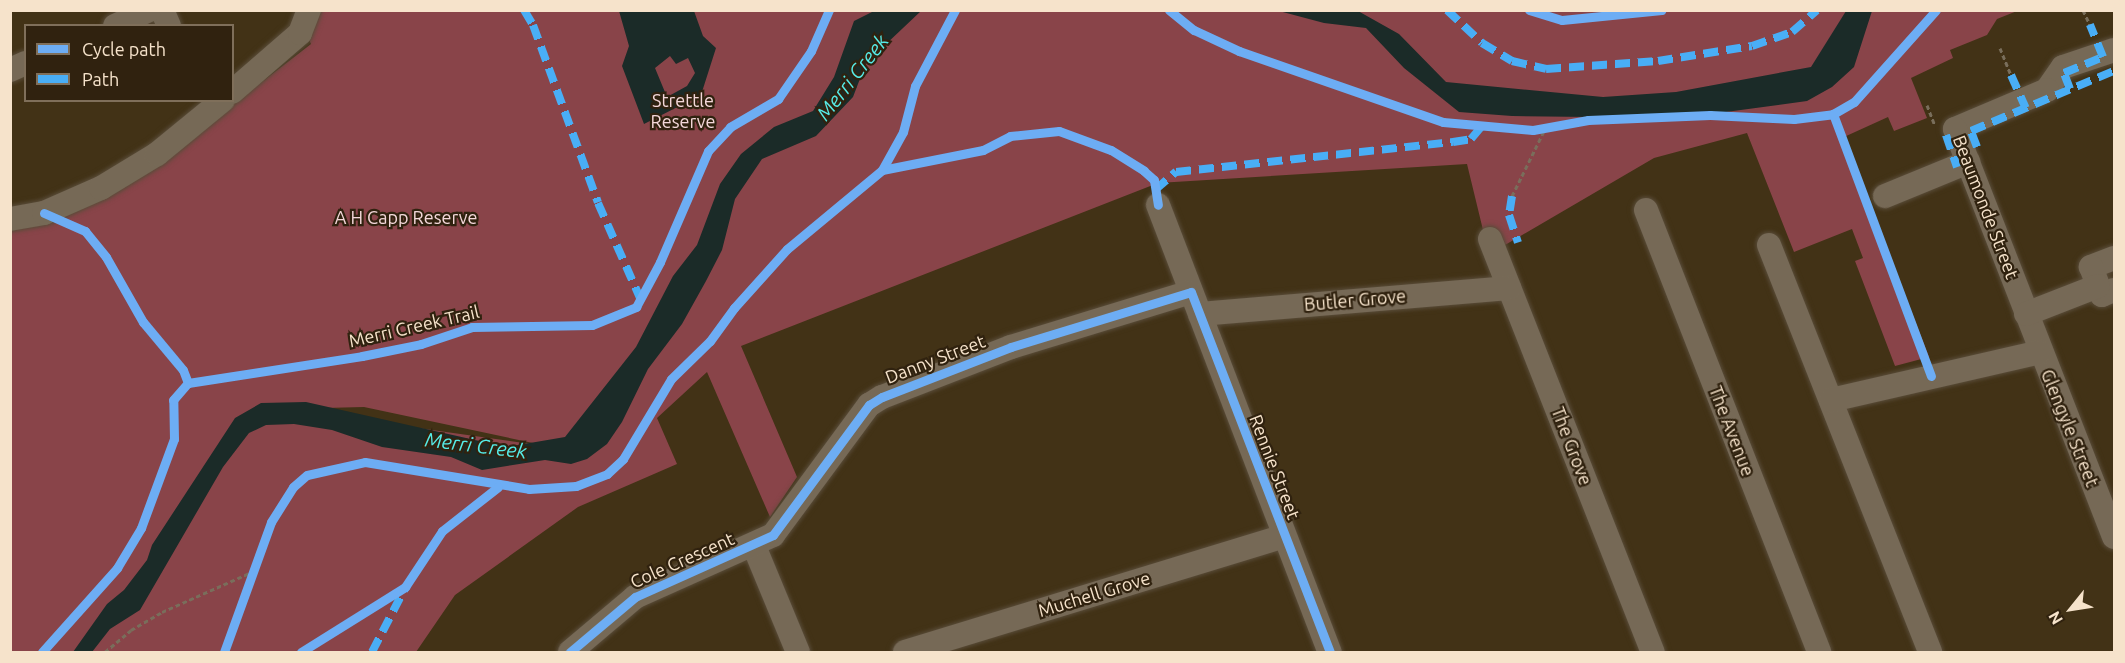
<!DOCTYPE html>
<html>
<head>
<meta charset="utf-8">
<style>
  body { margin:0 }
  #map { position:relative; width:2125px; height:663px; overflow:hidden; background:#423216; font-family:Ubuntu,sans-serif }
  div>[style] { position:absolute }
  .green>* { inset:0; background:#894449 }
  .water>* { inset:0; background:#1b2b28 }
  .path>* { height:3px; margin-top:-1.5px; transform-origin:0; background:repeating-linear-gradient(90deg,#796e5b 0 4.5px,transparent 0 7.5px) }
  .roads { filter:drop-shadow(0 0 2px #594c39) drop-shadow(0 0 2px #594c39) }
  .minor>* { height:24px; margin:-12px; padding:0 12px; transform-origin:12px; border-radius:12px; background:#766956 }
  .quiet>* { height:8px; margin-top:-4px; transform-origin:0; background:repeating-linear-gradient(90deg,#49aef6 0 15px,transparent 0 23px) }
  .cycleway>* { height:9px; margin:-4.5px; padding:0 4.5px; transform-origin:4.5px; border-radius:4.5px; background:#6dadf4 }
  span { translate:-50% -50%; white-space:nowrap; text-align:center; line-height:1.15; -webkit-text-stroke:4.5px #30220f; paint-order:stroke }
  .park-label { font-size:18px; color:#f4d8da }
  .street-label { font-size:18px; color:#f6e3cb }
  .water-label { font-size:20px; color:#56ebe7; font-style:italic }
  .frame { position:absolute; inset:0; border:12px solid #f6e3cb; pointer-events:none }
  .legend { position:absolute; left:24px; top:24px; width:210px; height:78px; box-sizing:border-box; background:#30220f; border:2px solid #7f6f5a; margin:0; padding:8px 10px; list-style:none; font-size:18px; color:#f6e3cb }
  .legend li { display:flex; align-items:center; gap:12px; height:30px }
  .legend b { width:30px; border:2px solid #7f6f5a }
  .north { position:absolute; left:2041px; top:579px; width:60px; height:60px; -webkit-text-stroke:4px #30220f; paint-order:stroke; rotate:240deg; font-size:16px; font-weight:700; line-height:24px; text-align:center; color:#f6e3cb }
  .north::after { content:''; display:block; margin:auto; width:21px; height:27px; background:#f6e3cb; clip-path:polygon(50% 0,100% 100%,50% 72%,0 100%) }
</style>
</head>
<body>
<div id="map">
  <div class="green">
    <div style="clip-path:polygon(evenodd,297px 11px,2017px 11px,1997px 19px,1987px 35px,1950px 50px,1953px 58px,1911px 78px,1927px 118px,1894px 131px,1888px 117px,1844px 137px,1929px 357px,1895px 366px,1855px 261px,1863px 258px,1852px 229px,1794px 252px,1747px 133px,1654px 158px,1505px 245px,1483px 230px,1467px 164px,1158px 183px,741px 346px,797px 477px,770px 517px,707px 372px,657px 418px,677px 464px,578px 507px,455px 595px,416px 652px,11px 652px,11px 230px,56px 222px,258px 85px,311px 44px,297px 11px,364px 407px,552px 447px,283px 409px,364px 407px)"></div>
  </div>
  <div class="water">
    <div style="clip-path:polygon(evenodd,619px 11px,694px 11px,703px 36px,716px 48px,701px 95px,644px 124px,622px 66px,629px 46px,619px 11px,670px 56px,676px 64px,688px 58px,695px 73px,687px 86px,667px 97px,655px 68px,670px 56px)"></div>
    <div style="clip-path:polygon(874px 11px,921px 11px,866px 63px,853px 97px,816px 136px,762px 159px,735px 199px,722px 250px,706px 281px,682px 324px,648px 369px,622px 422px,607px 444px,587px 459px,571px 464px,545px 460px,482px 470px,451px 457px,382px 447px,332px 430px,294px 424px,266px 425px,249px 433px,223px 467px,140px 610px,110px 629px,92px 652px,73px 652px,107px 604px,124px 590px,147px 560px,152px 545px,235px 418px,261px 403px,306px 402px,506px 447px,565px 437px,636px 347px,673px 276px,697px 245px,720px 184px,741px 154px,774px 127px,813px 111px,834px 77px,854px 21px)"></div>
    <div style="clip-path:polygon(1279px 11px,1358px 11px,1399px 34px,1446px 82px,1603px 97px,1676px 92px,1811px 67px,1846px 11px,1872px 11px,1854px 67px,1832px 87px,1807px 101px,1681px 118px,1512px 116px,1459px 112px,1404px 68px,1366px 28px,1324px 23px)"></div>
  </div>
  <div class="path">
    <div style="left:2083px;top:10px;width:17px;rotate:65deg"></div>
    <div style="left:2000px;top:48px;width:29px;rotate:68deg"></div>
    <div style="left:1927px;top:105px;width:22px;rotate:69deg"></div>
    <div style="left:1512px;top:196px;width:75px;rotate:-63.8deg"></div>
    <div style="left:105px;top:652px;width:34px;rotate:-40deg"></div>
    <div style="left:131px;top:630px;width:36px;rotate:-30deg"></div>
    <div style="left:162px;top:612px;width:101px;rotate:-24deg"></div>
  </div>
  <div class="roads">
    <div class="minor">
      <div style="left:162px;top:10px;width:17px;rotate:66deg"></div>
      <div style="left:115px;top:26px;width:38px;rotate:-25deg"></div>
      <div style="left:2114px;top:50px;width:54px;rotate:161.6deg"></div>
      <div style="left:2063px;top:67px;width:28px;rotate:125deg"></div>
      <div style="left:2047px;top:90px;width:100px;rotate:157deg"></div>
      <div style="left:1955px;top:129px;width:438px;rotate:68.7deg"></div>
      <div style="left:10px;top:70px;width:17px;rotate:-24deg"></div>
      <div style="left:232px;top:92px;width:90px;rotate:-40.9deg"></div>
      <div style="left:300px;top:33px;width:25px;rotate:-69deg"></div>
      <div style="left:1885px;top:196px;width:90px;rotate:-22.3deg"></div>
      <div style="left:1158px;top:205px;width:479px;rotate:69deg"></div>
      <div style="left:1646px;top:210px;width:475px;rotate:68.6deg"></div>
      <div style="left:10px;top:219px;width:35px;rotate:-10deg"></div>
      <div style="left:44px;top:213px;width:62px;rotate:-23.7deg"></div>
      <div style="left:101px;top:188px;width:66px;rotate:-31.3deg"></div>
      <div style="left:157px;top:154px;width:85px;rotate:-39.3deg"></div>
      <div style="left:1490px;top:239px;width:444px;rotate:68.5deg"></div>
      <div style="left:1769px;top:245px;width:438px;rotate:68.4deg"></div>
      <div style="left:2114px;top:258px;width:25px;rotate:159deg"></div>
      <div style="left:2091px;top:267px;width:30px;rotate:69deg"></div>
      <div style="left:2102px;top:295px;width:13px;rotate:-23deg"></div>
      <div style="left:1200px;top:314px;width:310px;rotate:-4.8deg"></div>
      <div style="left:2026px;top:314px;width:77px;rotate:-21.3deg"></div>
      <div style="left:1831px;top:400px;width:214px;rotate:-12.9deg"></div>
      <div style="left:754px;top:546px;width:115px;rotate:67.5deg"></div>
      <div style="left:570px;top:652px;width:85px;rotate:-40.2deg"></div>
      <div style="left:635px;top:597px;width:151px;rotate:-24.2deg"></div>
      <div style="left:773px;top:535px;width:162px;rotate:-53.6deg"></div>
      <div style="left:869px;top:405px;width:15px;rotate:-32deg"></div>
      <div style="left:882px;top:397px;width:138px;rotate:-21.2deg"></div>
      <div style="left:1011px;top:347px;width:188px;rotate:-17deg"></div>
      <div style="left:905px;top:652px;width:396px;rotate:-17deg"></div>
    </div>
  </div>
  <div class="quiet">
    <div style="left:524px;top:10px;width:17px;rotate:59deg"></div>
    <div style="left:533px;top:25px;width:189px;rotate:69.9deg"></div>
    <div style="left:598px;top:203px;width:104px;rotate:66.1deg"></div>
    <div style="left:1447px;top:10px;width:48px;rotate:43.3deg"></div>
    <div style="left:1482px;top:43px;width:35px;rotate:31deg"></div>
    <div style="left:1512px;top:61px;width:35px;rotate:13deg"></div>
    <div style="left:1546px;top:69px;width:112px;rotate:-4.1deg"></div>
    <div style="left:1658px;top:61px;width:95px;rotate:-9.1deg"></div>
    <div style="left:1752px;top:46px;width:42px;rotate:-19.3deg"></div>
    <div style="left:1792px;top:32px;width:33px;rotate:-41deg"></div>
    <div style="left:2011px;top:75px;width:36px;rotate:66deg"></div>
    <div style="left:2070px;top:89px;width:17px;rotate:-111deg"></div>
    <div style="left:2064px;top:73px;width:42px;rotate:-22.3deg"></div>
    <div style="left:2103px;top:57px;width:35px;rotate:-112deg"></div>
    <div style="left:1946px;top:135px;width:34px;rotate:71deg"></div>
    <div style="left:1977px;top:147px;width:17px;rotate:-111deg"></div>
    <div style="left:1971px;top:131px;width:155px;rotate:-22.8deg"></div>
    <div style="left:1155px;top:190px;width:28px;rotate:-41deg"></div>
    <div style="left:1176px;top:172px;width:279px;rotate:-6.2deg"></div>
    <div style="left:1453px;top:142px;width:18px;rotate:-9deg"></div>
    <div style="left:1471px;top:139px;width:17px;rotate:-50deg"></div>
    <div style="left:1512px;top:196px;width:19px;rotate:99deg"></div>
    <div style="left:1509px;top:215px;width:29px;rotate:72deg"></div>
    <div style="left:372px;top:652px;width:70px;rotate:-62.7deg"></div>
  </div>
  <div class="cycleway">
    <div style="left:1169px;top:10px;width:32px;rotate:39deg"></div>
    <div style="left:1194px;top:30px;width:50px;rotate:25deg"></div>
    <div style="left:1239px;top:51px;width:216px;rotate:19.2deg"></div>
    <div style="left:1443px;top:122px;width:90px;rotate:5.1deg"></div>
    <div style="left:1533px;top:130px;width:56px;rotate:-10.3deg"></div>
    <div style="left:1588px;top:120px;width:122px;rotate:-2.3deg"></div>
    <div style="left:1710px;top:115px;width:84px;rotate:2.7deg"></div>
    <div style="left:1794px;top:119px;width:39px;rotate:-7deg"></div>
    <div style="left:1529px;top:10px;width:34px;rotate:17deg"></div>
    <div style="left:1562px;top:20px;width:100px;rotate:-5.7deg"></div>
    <div style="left:882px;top:170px;width:103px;rotate:-11.2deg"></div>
    <div style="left:983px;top:150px;width:30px;rotate:-27deg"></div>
    <div style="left:1010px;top:136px;width:49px;rotate:-5.8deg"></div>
    <div style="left:1059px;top:131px;width:55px;rotate:20.1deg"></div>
    <div style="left:1111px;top:150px;width:39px;rotate:32deg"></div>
    <div style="left:1144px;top:171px;width:13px;rotate:42deg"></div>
    <div style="left:1154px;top:180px;width:25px;rotate:81deg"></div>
    <div style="left:44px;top:213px;width:45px;rotate:23.7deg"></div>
    <div style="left:85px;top:231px;width:33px;rotate:51deg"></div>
    <div style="left:106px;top:257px;width:75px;rotate:60.4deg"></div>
    <div style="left:143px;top:322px;width:62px;rotate:50.2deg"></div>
    <div style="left:183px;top:370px;width:14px;rotate:69deg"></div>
    <div style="left:1931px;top:376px;width:280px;rotate:-110.5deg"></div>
    <div style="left:1833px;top:114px;width:24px;rotate:-30deg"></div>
    <div style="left:1854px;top:102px;width:123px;rotate:-48.3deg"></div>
    <div style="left:42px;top:652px;width:113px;rotate:-48.2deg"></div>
    <div style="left:117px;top:568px;width:47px;rotate:-59deg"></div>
    <div style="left:141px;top:528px;width:95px;rotate:-69.7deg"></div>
    <div style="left:174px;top:439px;width:39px;rotate:-91deg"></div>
    <div style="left:173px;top:400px;width:23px;rotate:-49deg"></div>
    <div style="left:188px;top:383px;width:176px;rotate:-8.8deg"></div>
    <div style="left:362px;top:356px;width:60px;rotate:-11.5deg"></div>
    <div style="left:421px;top:344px;width:54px;rotate:-18.4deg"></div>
    <div style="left:472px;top:327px;width:120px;rotate:-1deg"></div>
    <div style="left:592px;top:325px;width:48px;rotate:-22.2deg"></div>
    <div style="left:636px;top:307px;width:51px;rotate:-61.9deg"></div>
    <div style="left:660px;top:262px;width:121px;rotate:-66.6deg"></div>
    <div style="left:708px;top:151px;width:33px;rotate:-47deg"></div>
    <div style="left:730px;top:127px;width:56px;rotate:-30.3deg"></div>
    <div style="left:778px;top:99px;width:58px;rotate:-55.5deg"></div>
    <div style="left:811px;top:51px;width:45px;rotate:-66.3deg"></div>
    <div style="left:224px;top:652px;width:138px;rotate:-70.1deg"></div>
    <div style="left:271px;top:522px;width:41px;rotate:-57.8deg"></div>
    <div style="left:293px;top:487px;width:18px;rotate:-41deg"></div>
    <div style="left:307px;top:475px;width:59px;rotate:-12.6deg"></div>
    <div style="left:365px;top:462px;width:166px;rotate:9.3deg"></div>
    <div style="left:529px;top:489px;width:47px;rotate:-3.7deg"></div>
    <div style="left:576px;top:486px;width:33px;rotate:-21deg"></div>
    <div style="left:607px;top:474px;width:22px;rotate:-43deg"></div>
    <div style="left:623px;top:459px;width:93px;rotate:-59deg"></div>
    <div style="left:671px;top:379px;width:54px;rotate:-44.3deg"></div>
    <div style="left:710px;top:341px;width:41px;rotate:-54deg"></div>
    <div style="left:734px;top:308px;width:79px;rotate:-48.1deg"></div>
    <div style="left:787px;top:249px;width:124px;rotate:-39.7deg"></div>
    <div style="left:882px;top:170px;width:43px;rotate:-61.1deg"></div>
    <div style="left:903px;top:132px;width:48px;rotate:-75.4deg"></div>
    <div style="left:915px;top:86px;width:86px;rotate:-62.2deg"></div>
    <div style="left:301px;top:652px;width:123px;rotate:-32deg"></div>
    <div style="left:405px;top:587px;width:67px;rotate:-56.5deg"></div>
    <div style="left:442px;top:531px;width:71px;rotate:-38.2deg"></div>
    <div style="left:570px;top:652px;width:85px;rotate:-40.2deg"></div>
    <div style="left:635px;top:597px;width:151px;rotate:-24.2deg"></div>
    <div style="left:773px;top:535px;width:162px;rotate:-53.6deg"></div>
    <div style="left:869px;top:405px;width:15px;rotate:-32deg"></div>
    <div style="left:882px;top:397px;width:138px;rotate:-21.2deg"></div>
    <div style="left:1011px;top:347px;width:188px;rotate:-17deg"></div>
    <div style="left:1191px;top:292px;width:386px;rotate:68.9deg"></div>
  </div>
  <div class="park-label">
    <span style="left:683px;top:111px">Strettle<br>Reserve</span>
    <span style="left:406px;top:217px">A H Capp Reserve</span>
  </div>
  <div class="street-label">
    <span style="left:1986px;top:207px;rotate:69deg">Beaumonde Street</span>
    <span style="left:1355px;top:300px;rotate:-5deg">Butler Grove</span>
    <span style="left:414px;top:326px;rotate:-13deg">Merri Creek Trail</span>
    <span style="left:935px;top:359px;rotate:-21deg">Danny Street</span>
    <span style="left:2070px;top:428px;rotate:68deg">Glengyle Street</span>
    <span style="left:1732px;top:431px;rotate:69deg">The Avenue</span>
    <span style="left:1572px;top:446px;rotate:69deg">The Grove</span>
    <span style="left:1275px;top:467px;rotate:69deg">Rennie Street</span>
    <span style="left:682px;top:560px;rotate:-24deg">Cole Crescent</span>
    <span style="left:1094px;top:594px;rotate:-17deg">Muchell Grove</span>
  </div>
  <div class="water-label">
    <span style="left:852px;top:77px;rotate:-52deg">Merri Creek</span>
    <span style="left:476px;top:445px;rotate:7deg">Merri Creek</span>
  </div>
  <div class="frame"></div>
  <ul class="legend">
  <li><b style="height:8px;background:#6dadf4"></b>Cycle path</li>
  <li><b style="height:8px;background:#49aef6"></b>Path</li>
  </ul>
  <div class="north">N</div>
</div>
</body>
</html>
